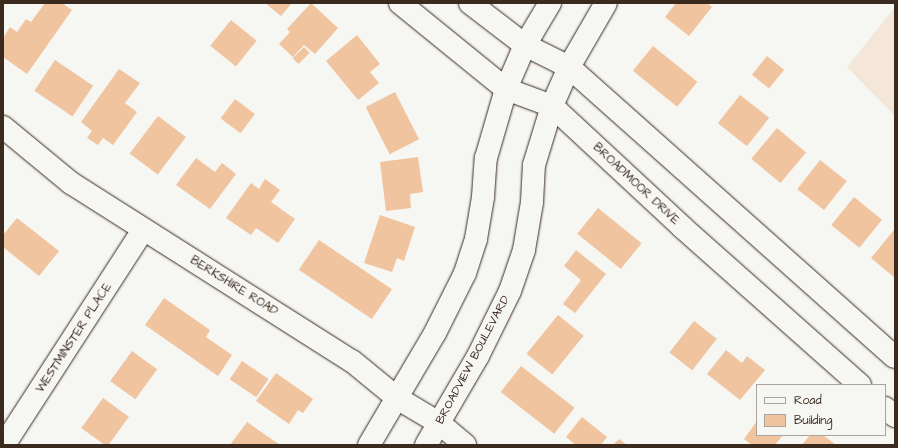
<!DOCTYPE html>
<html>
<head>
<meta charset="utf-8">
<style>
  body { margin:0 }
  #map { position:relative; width:898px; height:448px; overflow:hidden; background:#f6f6f2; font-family:"Architects Daughter",sans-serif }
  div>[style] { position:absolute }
  .built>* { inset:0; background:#f4e7d9 }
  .building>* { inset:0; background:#f1c4a0; transform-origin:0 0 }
  .roads { filter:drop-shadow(0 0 1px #3b2a1e) drop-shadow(0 0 1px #3b2a1e) }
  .minor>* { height:22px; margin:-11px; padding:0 11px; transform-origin:11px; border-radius:11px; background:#f6f6f2 }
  span { translate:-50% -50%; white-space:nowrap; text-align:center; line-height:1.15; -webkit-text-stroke:4px #f6f6f2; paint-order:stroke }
  .street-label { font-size:12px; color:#3b2a1e }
  .frame { position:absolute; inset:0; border:4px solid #3b2a1e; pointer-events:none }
  .legend { position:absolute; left:756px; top:384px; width:130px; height:52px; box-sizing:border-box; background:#f6f6f2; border:1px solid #aba49d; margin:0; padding:5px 7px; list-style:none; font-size:12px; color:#3b2a1e }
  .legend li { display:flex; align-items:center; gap:8px; height:20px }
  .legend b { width:20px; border:1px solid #aba49d }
</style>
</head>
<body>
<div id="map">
  <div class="built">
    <div style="clip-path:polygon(895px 7px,895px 116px,847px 67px)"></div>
  </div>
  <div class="building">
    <div style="clip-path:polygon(45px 3px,62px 3px,72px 10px,27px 74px,3px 57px,3px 38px,10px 27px,17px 32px,26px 19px,31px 22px)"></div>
    <div style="clip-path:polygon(265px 3px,292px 3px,281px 16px)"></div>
    <div style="clip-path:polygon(311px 3px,338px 28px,315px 54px,304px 45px,293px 57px,279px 44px,290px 32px,287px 29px)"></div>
    <div style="clip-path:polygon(676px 3px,707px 3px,712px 7px,689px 36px,665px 17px)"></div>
    <div style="left:231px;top:20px;width:33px;height:33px;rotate:39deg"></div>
    <div style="clip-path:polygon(357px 35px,380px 64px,370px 72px,379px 83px,358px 100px,326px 61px)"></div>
    <div style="left:653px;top:46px;width:57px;height:32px;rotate:39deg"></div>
    <div style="left:304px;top:47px;width:8px;height:16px;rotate:45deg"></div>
    <div style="left:767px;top:56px;width:22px;height:24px;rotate:39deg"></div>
    <div style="left:55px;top:60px;width:46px;height:37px;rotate:34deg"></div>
    <div style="clip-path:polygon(119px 69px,140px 83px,125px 103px,137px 112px,113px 145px,103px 138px,98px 145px,87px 138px,92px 131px,81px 122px)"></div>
    <div style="left:395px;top:92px;width:53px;height:33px;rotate:63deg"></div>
    <div style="left:740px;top:95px;width:37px;height:36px;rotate:38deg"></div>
    <div style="left:235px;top:99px;width:25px;height:24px;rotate:37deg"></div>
    <div style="left:158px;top:116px;width:35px;height:47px;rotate:37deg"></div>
    <div style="left:777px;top:128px;width:38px;height:40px;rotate:40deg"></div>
    <div style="clip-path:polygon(418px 157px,423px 192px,410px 194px,411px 208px,386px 211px,380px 162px)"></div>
    <div style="clip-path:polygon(196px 158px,215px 172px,222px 163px,236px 174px,210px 209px,176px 185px)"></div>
    <div style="left:820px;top:160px;width:34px;height:37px;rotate:38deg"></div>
    <div style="clip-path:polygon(265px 179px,280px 190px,271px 202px,295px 219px,278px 243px,256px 228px,251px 235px,226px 218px,251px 183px,259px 189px)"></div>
    <div style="left:854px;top:197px;width:36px;height:36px;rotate:39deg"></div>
    <div style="left:598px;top:208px;width:56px;height:33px;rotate:39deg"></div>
    <div style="clip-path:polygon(380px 215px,415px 227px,404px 261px,397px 258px,392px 272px,364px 263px)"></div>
    <div style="clip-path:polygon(17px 218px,59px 251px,39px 276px,3px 247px,3px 235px)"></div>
    <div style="clip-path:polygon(894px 230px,895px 231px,895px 278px,871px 258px)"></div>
    <div style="left:319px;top:240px;width:88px;height:36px;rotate:34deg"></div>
    <div style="clip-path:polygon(576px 250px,606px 274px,575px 313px,563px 304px,581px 280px,564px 266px)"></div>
    <div style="clip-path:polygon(164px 298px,210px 330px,206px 337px,232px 355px,218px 376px,145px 325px)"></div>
    <div style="left:558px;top:315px;width:33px;height:50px;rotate:39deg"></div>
    <div style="left:694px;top:321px;width:29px;height:40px;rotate:38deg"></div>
    <div style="clip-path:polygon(726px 350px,742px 363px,747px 356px,765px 370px,740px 400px,707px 374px)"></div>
    <div style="left:132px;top:351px;width:31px;height:37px;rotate:36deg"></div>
    <div style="left:242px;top:361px;width:32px;height:22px;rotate:34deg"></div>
    <div style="left:521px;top:366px;width:68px;height:33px;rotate:38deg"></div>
    <div style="clip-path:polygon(276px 373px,313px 399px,303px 413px,298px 410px,289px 424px,256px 401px)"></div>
    <div style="left:103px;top:398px;width:32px;height:37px;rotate:36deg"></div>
    <div style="clip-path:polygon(582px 417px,607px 437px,601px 445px,576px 445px,566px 437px)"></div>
    <div style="clip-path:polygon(757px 421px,757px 435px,783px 435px,775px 445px,752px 445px,744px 439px)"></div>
    <div style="clip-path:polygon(247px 422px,280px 445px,230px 445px)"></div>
    <div style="clip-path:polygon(810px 435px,823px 435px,836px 445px,802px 445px)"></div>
    <div style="clip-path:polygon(619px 439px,627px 445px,613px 445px)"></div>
  </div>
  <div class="roads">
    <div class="minor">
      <div style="left:400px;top:3px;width:136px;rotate:39.1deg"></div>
      <div style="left:506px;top:89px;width:49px;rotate:20.3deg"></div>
      <div style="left:552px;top:106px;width:178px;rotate:42.9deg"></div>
      <div style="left:682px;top:227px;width:238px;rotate:41.6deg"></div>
      <div style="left:470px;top:3px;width:69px;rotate:37.4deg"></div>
      <div style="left:525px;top:45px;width:49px;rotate:26.6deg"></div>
      <div style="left:569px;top:67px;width:436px;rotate:41.7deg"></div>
      <div style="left:3px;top:127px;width:88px;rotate:39.5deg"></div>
      <div style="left:71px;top:183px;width:333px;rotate:32.4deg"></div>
      <div style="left:352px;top:361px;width:58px;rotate:39.4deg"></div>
      <div style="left:397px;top:398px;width:49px;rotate:30.8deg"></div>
      <div style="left:439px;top:423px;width:34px;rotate:40deg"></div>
      <div style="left:885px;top:408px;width:13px;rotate:39deg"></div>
      <div style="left:4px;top:445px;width:256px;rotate:-57.1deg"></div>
      <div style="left:369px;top:445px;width:130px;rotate:-59.5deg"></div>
      <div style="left:435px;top:333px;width:67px;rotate:-63.4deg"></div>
      <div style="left:465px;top:273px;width:36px;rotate:-72deg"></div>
      <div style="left:476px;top:239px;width:43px;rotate:-80.5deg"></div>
      <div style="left:483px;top:197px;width:39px;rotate:-86deg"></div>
      <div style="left:486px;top:158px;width:72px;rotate:-73.8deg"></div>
      <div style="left:506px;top:89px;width:48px;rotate:-66.6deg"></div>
      <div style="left:525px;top:45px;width:49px;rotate:-59.2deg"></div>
      <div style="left:426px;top:445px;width:103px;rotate:-59.7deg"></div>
      <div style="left:478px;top:356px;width:72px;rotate:-63.8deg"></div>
      <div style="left:510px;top:291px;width:43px;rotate:-71.1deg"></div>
      <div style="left:524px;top:250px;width:49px;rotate:-80.5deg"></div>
      <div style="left:532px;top:202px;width:37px;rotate:-87deg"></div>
      <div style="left:534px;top:165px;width:62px;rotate:-73deg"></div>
      <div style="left:552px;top:106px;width:43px;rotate:-66.4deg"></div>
      <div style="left:569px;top:67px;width:74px;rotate:-60deg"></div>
    </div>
  </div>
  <div class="street-label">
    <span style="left:636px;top:184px;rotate:43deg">BROADMOOR DRIVE</span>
    <span style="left:234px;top:286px;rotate:32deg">BERKSHIRE ROAD</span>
    <span style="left:74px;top:338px;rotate:-57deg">WESTMINSTER PLACE</span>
    <span style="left:473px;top:360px;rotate:-62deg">BROADVIEW BOULEVARD</span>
  </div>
  <div class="frame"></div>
  <ul class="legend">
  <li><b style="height:5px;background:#f6f6f2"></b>Road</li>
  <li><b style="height:11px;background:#f1c4a0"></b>Building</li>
  </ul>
</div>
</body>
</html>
